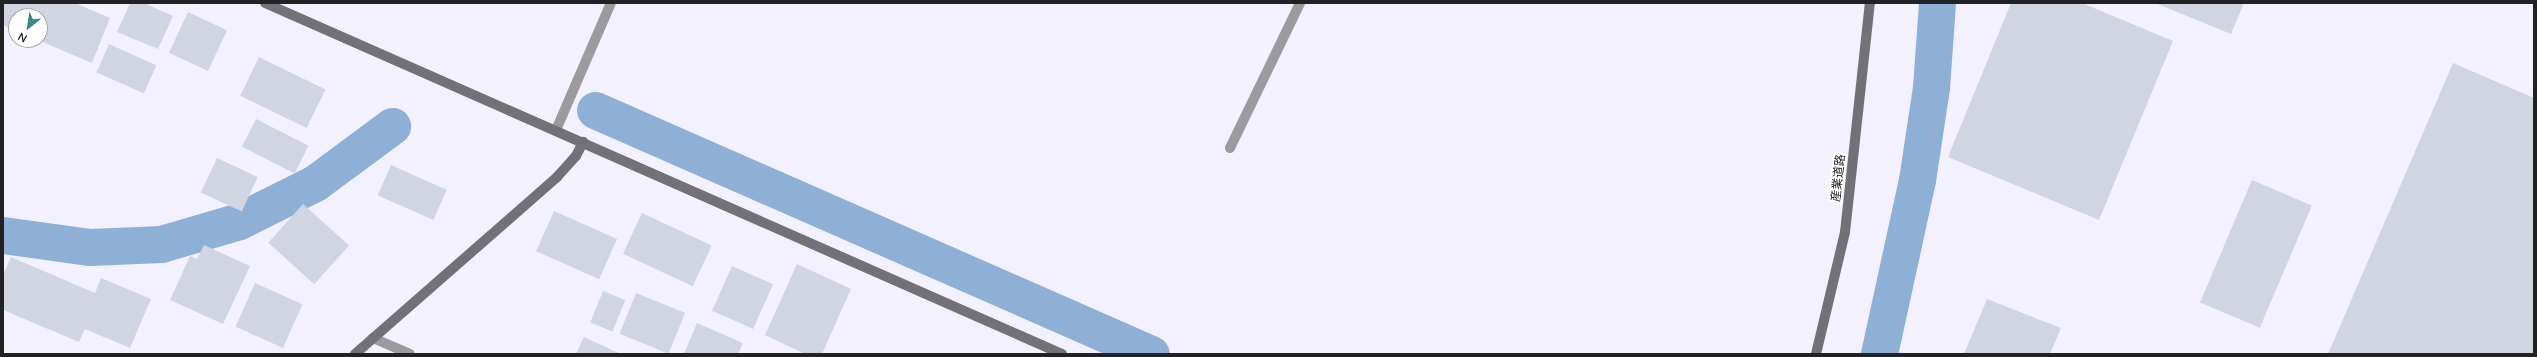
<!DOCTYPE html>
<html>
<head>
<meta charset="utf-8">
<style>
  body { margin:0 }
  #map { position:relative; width:2537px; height:357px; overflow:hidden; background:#f3f1fe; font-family:Mulish,"Noto Sans JP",sans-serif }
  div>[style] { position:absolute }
  .canal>* { height:37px; margin:-18.5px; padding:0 18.5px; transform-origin:18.5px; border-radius:18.5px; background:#8eb0d6 }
  .building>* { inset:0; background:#d1d5e2; transform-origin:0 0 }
  .lane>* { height:10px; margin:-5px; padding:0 5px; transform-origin:5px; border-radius:5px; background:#9d9a9f }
  .street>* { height:10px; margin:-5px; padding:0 5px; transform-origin:5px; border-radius:5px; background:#9d9a9f }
  .secondary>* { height:10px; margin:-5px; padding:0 5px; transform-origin:5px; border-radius:5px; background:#747077 }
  span { translate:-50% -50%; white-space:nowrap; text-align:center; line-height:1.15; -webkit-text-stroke:3.5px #fff; paint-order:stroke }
  .street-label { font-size:12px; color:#222226 }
  .frame { position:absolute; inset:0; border:4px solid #222226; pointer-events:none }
  .north { position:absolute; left:8px; top:8px; width:40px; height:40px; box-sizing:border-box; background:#fff; border:1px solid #a7a7a8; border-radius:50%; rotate:210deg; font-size:11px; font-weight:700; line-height:16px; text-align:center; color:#222226 }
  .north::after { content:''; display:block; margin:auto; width:14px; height:18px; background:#3e8683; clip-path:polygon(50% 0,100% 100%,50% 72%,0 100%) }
</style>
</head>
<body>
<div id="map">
  <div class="canal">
    <div style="left:595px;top:110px;width:607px;rotate:23.69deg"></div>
    <div style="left:3px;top:235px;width:88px;rotate:7.9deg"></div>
    <div style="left:90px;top:247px;width:71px;rotate:-2.4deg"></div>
    <div style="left:161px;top:244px;width:81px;rotate:-16.4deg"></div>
    <div style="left:239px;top:221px;width:85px;rotate:-26.6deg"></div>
    <div style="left:315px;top:183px;width:96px;rotate:-36.5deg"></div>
    <div style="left:1879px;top:354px;width:178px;rotate:-77.7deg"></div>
    <div style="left:1917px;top:180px;width:94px;rotate:-81.4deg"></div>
    <div style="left:1931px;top:87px;width:84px;rotate:-85.9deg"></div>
  </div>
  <div class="building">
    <div style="clip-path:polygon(3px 3px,75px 3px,110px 18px,92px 63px,40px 41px,40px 16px,16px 16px,16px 31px,3px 25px)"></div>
    <div style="clip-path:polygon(130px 3px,144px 3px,173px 16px,158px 49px,117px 32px)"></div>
    <div style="clip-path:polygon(2011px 3px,2082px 3px,2173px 41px,2099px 220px,1948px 157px)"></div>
    <div style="clip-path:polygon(2155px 3px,2244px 3px,2231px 34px)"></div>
    <div style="left:188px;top:12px;width:43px;height:45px;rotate:25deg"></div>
    <div style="left:109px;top:44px;width:52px;height:31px;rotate:24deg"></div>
    <div style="left:259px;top:57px;width:74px;height:43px;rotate:26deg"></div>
    <div style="clip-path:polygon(2453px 63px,2534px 98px,2534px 354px,2328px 354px)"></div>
    <div style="left:256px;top:119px;width:59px;height:31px;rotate:27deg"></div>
    <div style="left:217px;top:158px;width:45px;height:38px;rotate:25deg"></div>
    <div style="left:391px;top:165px;width:61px;height:33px;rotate:24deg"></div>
    <div style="left:2252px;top:180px;width:65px;height:133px;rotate:23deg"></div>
    <div style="left:303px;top:204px;width:62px;height:52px;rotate:42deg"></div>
    <div style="left:554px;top:211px;width:69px;height:44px;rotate:24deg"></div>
    <div style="left:642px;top:213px;width:77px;height:45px;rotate:25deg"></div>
    <div style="clip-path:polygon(204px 245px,250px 266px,223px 324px,170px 300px,190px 256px,197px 259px)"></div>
    <div style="clip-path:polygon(11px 257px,95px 293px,101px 278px,151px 299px,130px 348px,85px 329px,79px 342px,3px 310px,3px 275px)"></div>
    <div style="clip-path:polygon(797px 264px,851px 289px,822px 354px,805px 354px,765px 335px)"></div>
    <div style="left:732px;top:266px;width:45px;height:49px;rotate:24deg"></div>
    <div style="left:255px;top:283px;width:52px;height:48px;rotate:24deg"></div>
    <div style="left:603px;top:291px;width:24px;height:34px;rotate:22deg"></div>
    <div style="left:636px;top:293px;width:53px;height:44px;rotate:22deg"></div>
    <div style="clip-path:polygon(1987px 299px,2061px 328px,2050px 354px,1964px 354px)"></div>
    <div style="clip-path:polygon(697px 323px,743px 343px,738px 354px,684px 354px)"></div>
    <div style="clip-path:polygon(584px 337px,621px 354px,576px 354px)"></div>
  </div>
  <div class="lane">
    <div style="left:556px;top:130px;width:138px;rotate:-66.6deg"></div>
    <div style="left:1230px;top:148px;width:161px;rotate:-64.2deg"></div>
  </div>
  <div class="street">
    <div style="left:373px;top:338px;width:40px;rotate:23.4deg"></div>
  </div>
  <div class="secondary">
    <div style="left:265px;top:3px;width:871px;rotate:23.77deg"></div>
    <div style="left:355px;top:354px;width:269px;rotate:-41.2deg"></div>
    <div style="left:557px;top:177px;width:28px;rotate:-48deg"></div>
    <div style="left:576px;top:156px;width:16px;rotate:-63deg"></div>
    <div style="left:1816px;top:354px;width:125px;rotate:-76.6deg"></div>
    <div style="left:1845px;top:232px;width:230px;rotate:-83.8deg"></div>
  </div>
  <div class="street-label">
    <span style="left:1838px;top:178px;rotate:-84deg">産業道路</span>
  </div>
  <div class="frame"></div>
  <div class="north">N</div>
</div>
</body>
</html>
